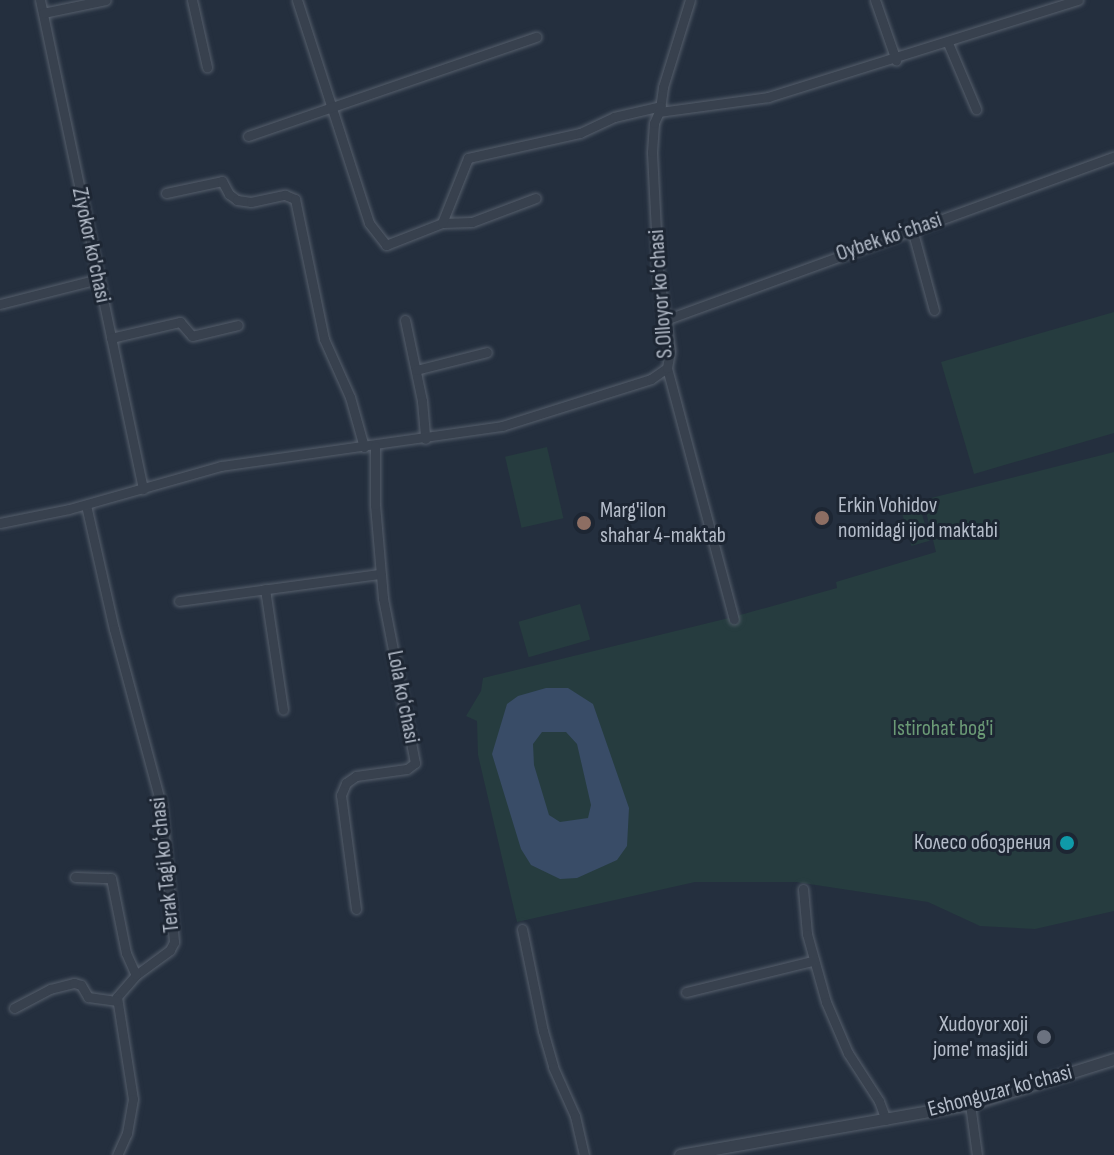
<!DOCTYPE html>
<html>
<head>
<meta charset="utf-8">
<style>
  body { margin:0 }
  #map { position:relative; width:1114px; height:1155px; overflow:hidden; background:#242f3e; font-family:"Sofia Sans Condensed",sans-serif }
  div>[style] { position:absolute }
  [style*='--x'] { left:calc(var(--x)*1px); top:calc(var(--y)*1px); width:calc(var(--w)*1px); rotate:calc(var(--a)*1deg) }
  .green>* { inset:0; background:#263c3f; transform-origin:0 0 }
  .water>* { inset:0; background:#394c67 }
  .roads { filter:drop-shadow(0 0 2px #565f6c) drop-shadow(0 0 2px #565f6c) }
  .minor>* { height:9px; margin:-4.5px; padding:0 4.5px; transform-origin:4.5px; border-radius:4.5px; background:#38414e }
  .tertiary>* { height:11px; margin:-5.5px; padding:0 5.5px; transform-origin:5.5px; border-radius:5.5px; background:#38414e }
  .dots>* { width:22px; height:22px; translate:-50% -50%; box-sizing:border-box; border:4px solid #1d2633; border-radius:50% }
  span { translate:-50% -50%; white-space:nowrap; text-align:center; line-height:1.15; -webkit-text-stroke:6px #1d2633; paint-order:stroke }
  .street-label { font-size:22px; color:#b4bcc9 }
  .poi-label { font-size:22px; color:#b4bcc9 }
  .left { translate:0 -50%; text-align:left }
  .right { translate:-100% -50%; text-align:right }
  .park-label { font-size:22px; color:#6b9a76 }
</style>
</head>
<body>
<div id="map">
  <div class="green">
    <i style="clip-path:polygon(1114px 312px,1114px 433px,974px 474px,941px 362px)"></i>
    <i style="left:547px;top:447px;width:73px;height:43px;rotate:77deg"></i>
    <i style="clip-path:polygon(1114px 452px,1114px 911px,1035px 929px,980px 926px,928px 902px,796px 882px,695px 882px,517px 922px,478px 755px,477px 721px,466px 716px,481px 691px,483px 678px,733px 617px,837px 588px,836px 582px,936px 552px,923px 500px)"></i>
    <i style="left:920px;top:507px;width:35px;height:19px;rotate:74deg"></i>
    <i style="left:580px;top:604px;width:37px;height:64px;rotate:74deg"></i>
  </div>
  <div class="water">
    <i style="clip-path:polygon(evenodd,546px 688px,568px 688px,593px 704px,629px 808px,627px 846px,617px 860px,577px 878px,560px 879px,531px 865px,521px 849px,492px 754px,507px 704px,518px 696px,546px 688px,542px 732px,566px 732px,577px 744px,591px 805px,588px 818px,560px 822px,549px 815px,534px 765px,533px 744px,542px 732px)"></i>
  </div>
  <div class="roads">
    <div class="minor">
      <i style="--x:40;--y:0;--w:500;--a:78.1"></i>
      <i style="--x:192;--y:0;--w:69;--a:77.4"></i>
      <i style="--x:297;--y:0;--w:234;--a:72.1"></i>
      <i style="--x:369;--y:223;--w:28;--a:52"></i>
      <i style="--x:386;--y:245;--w:60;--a:-21.4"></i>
      <i style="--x:442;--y:223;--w:30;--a:-2"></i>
      <i style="--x:472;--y:222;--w:68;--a:-20.6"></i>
      <i style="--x:875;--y:0;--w:64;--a:70.7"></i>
      <i style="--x:43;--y:13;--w:64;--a:-11.7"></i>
      <i style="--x:948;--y:43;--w:72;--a:67"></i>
      <i style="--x:660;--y:109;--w:22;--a:-82"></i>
      <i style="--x:663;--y:87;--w:91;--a:-72.8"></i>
      <i style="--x:248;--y:136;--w:305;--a:-19"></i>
      <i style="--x:166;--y:193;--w:57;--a:-12.1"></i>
      <i style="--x:222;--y:181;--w:15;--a:62"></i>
      <i style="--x:229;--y:194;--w:10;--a:37"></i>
      <i style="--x:237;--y:200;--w:14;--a:8"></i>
      <i style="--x:251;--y:202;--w:35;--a:-12"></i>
      <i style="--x:285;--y:195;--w:11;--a:22"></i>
      <i style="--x:295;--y:199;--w:143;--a:78.3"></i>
      <i style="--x:324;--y:339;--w:64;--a:65.9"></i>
      <i style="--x:350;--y:397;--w:52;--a:74.4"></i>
      <i style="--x:442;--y:223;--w:70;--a:-68.2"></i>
      <i style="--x:468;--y:158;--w:115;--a:-12.6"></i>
      <i style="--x:580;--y:133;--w:38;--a:-25"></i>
      <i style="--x:614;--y:117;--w:48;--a:-13.2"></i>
      <i style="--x:912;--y:229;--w:84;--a:74.8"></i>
      <i style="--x:0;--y:304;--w:101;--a:-14.3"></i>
      <i style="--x:405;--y:320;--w:83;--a:78.1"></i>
      <i style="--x:422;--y:401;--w:38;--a:85"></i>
      <i style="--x:665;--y:320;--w:478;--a:-20"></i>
      <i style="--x:111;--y:338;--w:71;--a:-13.1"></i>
      <i style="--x:180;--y:322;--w:18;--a:49"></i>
      <i style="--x:192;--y:336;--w:47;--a:-13.4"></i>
      <i style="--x:667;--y:368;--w:260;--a:75.1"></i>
      <i style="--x:416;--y:370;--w:73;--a:-14.2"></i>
      <i style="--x:86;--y:505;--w:127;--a:77.3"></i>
      <i style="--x:114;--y:629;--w:181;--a:75"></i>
      <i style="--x:161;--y:804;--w:139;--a:84.6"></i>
      <i style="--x:174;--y:942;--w:9;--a:117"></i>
      <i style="--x:170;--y:950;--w:42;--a:143.7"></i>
      <i style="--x:136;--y:975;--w:29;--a:131"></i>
      <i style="--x:117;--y:997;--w:103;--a:81.1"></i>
      <i style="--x:133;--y:1099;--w:35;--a:100"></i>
      <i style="--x:127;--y:1133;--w:24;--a:114"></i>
      <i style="--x:0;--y:523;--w:70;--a:-11.5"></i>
      <i style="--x:69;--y:509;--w:158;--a:-15.8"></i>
      <i style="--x:221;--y:466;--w:284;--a:-8.1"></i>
      <i style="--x:502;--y:426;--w:156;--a:-17.5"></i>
      <i style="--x:651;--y:379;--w:19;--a:-35"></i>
      <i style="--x:667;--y:368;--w:17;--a:-80"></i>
      <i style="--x:670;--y:351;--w:81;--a:-98.5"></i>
      <i style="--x:658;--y:271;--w:119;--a:-92.9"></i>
      <i style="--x:652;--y:152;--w:29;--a:-86"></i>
      <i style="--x:654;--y:123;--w:12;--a:-66"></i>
      <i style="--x:659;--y:112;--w:110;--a:-7.8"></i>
      <i style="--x:768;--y:97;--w:325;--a:-17.4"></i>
      <i style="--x:265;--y:589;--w:122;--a:81.5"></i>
      <i style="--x:179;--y:601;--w:203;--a:-7.7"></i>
      <i style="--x:75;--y:877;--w:36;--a:2"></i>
      <i style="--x:111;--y:878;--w:76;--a:78.7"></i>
      <i style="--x:126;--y:953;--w:24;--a:66"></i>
      <i style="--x:803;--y:889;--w:45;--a:84.9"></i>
      <i style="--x:807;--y:934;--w:71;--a:74.4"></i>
      <i style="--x:826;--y:1002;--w:56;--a:66.7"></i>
      <i style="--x:848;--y:1053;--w:57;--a:57.1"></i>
      <i style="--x:879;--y:1101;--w:20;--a:70"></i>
      <i style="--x:356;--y:909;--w:115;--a:-97.5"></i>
      <i style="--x:341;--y:795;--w:13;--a:-67"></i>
      <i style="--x:346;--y:783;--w:12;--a:-35"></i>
      <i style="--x:356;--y:776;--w:51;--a:-7.8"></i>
      <i style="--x:407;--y:769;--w:10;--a:-37"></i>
      <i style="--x:415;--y:763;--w:168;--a:-101"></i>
      <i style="--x:383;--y:598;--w:93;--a:-94.9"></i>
      <i style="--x:375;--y:505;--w:59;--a:-90"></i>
      <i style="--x:522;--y:929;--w:104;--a:78.4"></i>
      <i style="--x:543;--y:1031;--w:37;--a:74"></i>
      <i style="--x:553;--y:1067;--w:54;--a:65.8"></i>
      <i style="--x:575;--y:1116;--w:40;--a:77"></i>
      <i style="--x:686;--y:992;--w:130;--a:-13.8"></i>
      <i style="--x:14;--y:1008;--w:41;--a:-27.8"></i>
      <i style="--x:50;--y:989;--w:25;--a:-14"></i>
      <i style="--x:74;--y:983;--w:7;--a:16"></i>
      <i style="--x:81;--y:985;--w:14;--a:60"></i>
      <i style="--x:88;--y:997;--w:28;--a:8"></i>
      <i style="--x:970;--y:1104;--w:51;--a:82.2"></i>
    </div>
    <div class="tertiary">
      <i style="--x:680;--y:1155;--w:294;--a:-10"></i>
      <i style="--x:970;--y:1104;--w:151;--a:-17.4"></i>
    </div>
  </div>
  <div class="dots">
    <i style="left:822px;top:518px;background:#8d6e63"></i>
    <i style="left:584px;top:523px;background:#8d6e63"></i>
    <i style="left:1067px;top:843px;background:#0f9aa8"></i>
    <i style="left:1044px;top:1037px;background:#6b7280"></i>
  </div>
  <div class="street-label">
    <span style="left:889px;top:237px;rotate:-19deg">Oybek koʻchasi</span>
    <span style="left:91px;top:245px;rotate:78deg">Ziyokor ko'chasi</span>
    <span style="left:661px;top:294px;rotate:-94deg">S.Olloyor koʻchasi</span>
    <span style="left:403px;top:697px;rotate:79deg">Lola koʻchasi</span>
    <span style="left:165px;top:865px;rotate:-96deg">Terak Tagi koʻchasi</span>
    <span style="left:1000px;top:1091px;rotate:-15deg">Eshonguzar ko'chasi</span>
  </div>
  <div class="poi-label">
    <span class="left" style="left:838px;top:518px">Erkin Vohidov<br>nomidagi ijod maktabi</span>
    <span class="left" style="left:600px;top:523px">Marg'ilon<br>shahar 4-maktab</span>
    <span class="right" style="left:1051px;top:843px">Колесо обозрения</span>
    <span class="right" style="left:1028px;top:1037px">Xudoyor xoji<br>jome' masjidi</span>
  </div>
  <div class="park-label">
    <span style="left:943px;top:729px">Istirohat bog'i</span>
  </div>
</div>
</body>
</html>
